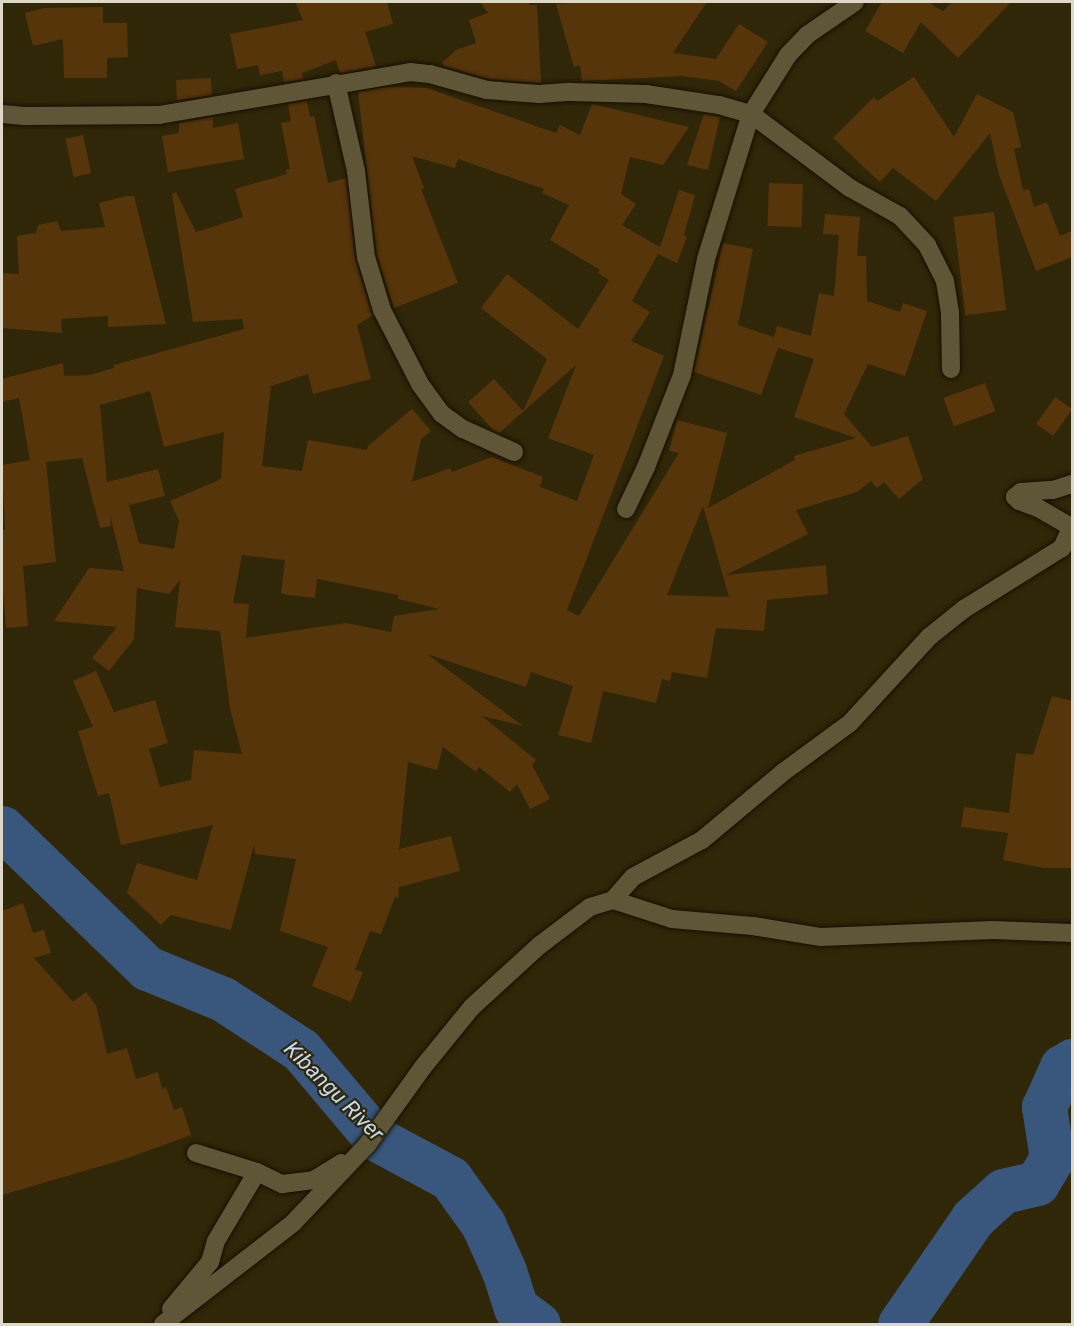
<!DOCTYPE html>
<html>
<head>
<meta charset="utf-8">
<style>
  body { margin:0 }
  #map { position:relative; width:1074px; height:1326px; overflow:hidden; background:#302709; font-family:Roboto,sans-serif }
  div>[style] { position:absolute }
  [style*='--x'] { left:calc(var(--x)*1px); top:calc(var(--y)*1px); width:calc(var(--w)*1px); rotate:calc(var(--a)*1deg) }
  .river>* { height:45px; margin:-22.5px; padding:0 22.5px; transform-origin:22.5px; border-radius:22.5px; background:#39567d }
  .building>* { inset:0; background:#57350b; transform-origin:0 0 }
  .roads { filter:drop-shadow(0 0 2px #171000) drop-shadow(0 0 2px #171000) }
  .minor>* { height:18px; margin:-9px; padding:0 9px; transform-origin:9px; border-radius:9px; background:#5f5537 }
  span { translate:-50% -50%; white-space:nowrap; text-align:center; line-height:1.15; -webkit-text-stroke:4.5px #302709; paint-order:stroke }
  .water-label { font-size:22px; color:#c6d9f3; font-style:italic }
  .frame { position:absolute; inset:0; border:3px solid #ded8c7; pointer-events:none }
</style>
</head>
<body>
<div id="map">
  <div class="river">
    <i style="--x:2;--y:828;--w:202;--a:44"></i>
    <i style="--x:147;--y:968;--w:82;--a:22.2"></i>
    <i style="--x:223;--y:999;--w:93;--a:33.2"></i>
    <i style="--x:301;--y:1050;--w:115;--a:49.9"></i>
    <i style="--x:375;--y:1138;--w:85;--a:28.1"></i>
    <i style="--x:450;--y:1178;--w:57;--a:54.3"></i>
    <i style="--x:483;--y:1224;--w:51;--a:65.9"></i>
    <i style="--x:504;--y:1271;--w:39;--a:72"></i>
    <i style="--x:516;--y:1308;--w:27;--a:36"></i>
    <i style="--x:900;--y:1324;--w:129;--a:-55.4"></i>
    <i style="--x:973;--y:1218;--w:40;--a:-42"></i>
    <i style="--x:1003;--y:1191;--w:35;--a:-13"></i>
    <i style="--x:1037;--y:1183;--w:29;--a:-59"></i>
    <i style="--x:1052;--y:1158;--w:52;--a:-98.9"></i>
    <i style="--x:1044;--y:1107;--w:44;--a:-65.8"></i>
    <i style="--x:1062;--y:1067;--w:12;--a:-31"></i>
  </div>
  <div class="building">
    <i style="clip-path:polygon(295px 2px,387px 2px,393px 24px,365px 32px,376px 66px,340px 73px,336px 60px,302px 73px,303px 79px,284px 82px,282px 71px,260px 75px,258px 65px,237px 69px,230px 34px,303px 20px)"></i>
    <i style="clip-path:polygon(480px 2px,528px 2px,530px 5px,537px 5px,541px 83px,489px 79px,444px 66px,442px 63px,456px 50px,476px 43px,469px 20px,488px 13px)"></i>
    <i style="clip-path:polygon(579px 2px,707px 2px,673px 53px,716px 59px,739px 24px,768px 42px,736px 91px,719px 81px,682px 76px,582px 81px,580px 65px,574px 67px,556px 4px)"></i>
    <i style="clip-path:polygon(882px 2px,933px 2px,931px 4px,943px 11px,952px 2px,1011px 2px,958px 58px,921px 22px,903px 53px,865px 31px)"></i>
    <i style="clip-path:polygon(103px 7px,103px 23px,127px 23px,128px 57px,107px 58px,107px 78px,64px 78px,63px 39px,33px 46px,25px 13px,45px 8px)"></i>
    <i style="clip-path:polygon(914px 77px,954px 137px,977px 94px,1013px 112px,1021px 147px,1014px 149px,1023px 190px,1029px 189px,1034px 207px,1047px 202px,1060px 236px,1072px 231px,1072px 257px,1036px 271px,999px 175px,990px 133px,936px 201px,893px 168px,880px 182px,833px 138px,874px 97px,877px 101px)"></i>
    <i style="clip-path:polygon(211px 78px,212px 95px,177px 100px,176px 80px)"></i>
    <i style="clip-path:polygon(evenodd,388px 87px,427px 88px,556px 133px,560px 125px,580px 135px,592px 104px,689px 127px,663px 165px,630px 157px,621px 194px,636px 204px,622px 225px,660px 247px,679px 190px,695px 195px,684px 235px,687px 237px,677px 263px,658px 254px,632px 301px,650px 312px,631px 341px,664px 356px,567px 610px,579px 616px,679px 453px,669px 451px,677px 420px,727px 433px,708px 508px,795px 460px,794px 456px,856px 438px,794px 417px,814px 359px,778px 348px,761px 395px,694px 372px,723px 243px,753px 249px,738px 325px,774px 337px,777px 326px,811px 336px,819px 293px,834px 296px,839px 235px,823px 234px,825px 214px,860px 217px,857px 256px,866px 256px,867px 301px,900px 312px,903px 303px,927px 311px,905px 376px,868px 364px,844px 414px,872px 447px,908px 436px,923px 479px,899px 499px,884px 482px,877px 488px,871px 481px,857px 492px,796px 510px,808px 534px,726px 575px,826px 565px,828px 594px,767px 600px,764px 631px,716px 628px,707px 678px,672px 672px,670px 681px,662px 679px,656px 703px,603px 691px,591px 743px,558px 735px,573px 686px,531px 672px,526px 687px,427px 654px,523px 726px,482px 716px,536px 760px,532px 765px,550px 799px,530px 809px,517px 784px,510px 792px,479px 767px,476px 772px,443px 747px,437px 770px,408px 762px,399px 849px,451px 836px,460px 871px,399px 887px,398px 898px,395px 897px,381px 934px,370px 931px,355px 970px,363px 972px,351px 1002px,312px 986px,328px 947px,280px 931px,296px 859px,255px 854px,254px 845px,231px 930px,171px 915px,161px 925px,127px 893px,137px 863px,197px 880px,213px 825px,121px 845px,109px 793px,98px 796px,78px 731px,93px 727px,73px 681px,96px 671px,114px 712px,155px 700px,168px 743px,149px 749px,160px 787px,191px 780px,194px 750px,242px 754px,230px 708px,220px 631px,175px 627px,180px 580px,169px 594px,137px 588px,134px 639px,109px 671px,92px 658px,117px 627px,54px 621px,89px 568px,124px 571px,110px 515px,111px 526px,100px 528px,82px 458px,46px 462px,56px 562px,23px 566px,28px 626px,6px 628px,2px 581px,2px 530px,5px 530px,2px 465px,30px 460px,19px 398px,2px 402px,2px 379px,63px 363px,64px 376px,90px 375px,114px 368px,114px 365px,244px 329px,242px 319px,193px 322px,172px 194px,176px 192px,196px 232px,243px 217px,235px 189px,287px 174px,286px 170px,290px 169px,281px 123px,291px 121px,288px 104px,307px 101px,310px 117px,314px 116px,328px 183px,346px 178px,355px 258px,372px 316px,357px 325px,371px 379px,313px 394px,308px 374px,271px 386px,262px 466px,302px 471px,308px 440px,367px 450px,368px 446px,412px 409px,431px 431px,421px 439px,412px 482px,450px 468px,452px 472px,492px 457px,543px 477px,540px 487px,577px 501px,594px 455px,548px 438px,576px 365px,499px 433px,493px 430px,468px 402px,494px 379px,523px 411px,547px 359px,481px 308px,507px 274px,578px 329px,609px 280px,598px 273px,600px 270px,550px 240px,569px 205px,542px 193px,544px 189px,458px 159px,455px 168px,412px 156px,424px 188px,421px 189px,458px 283px,394px 308px,377px 255px,358px 92px,388px 87px,150px 391px,164px 447px,224px 432px,221px 479px,170px 501px,179px 521px,174px 549px,139px 543px,129px 505px,165px 496px,158px 469px,107px 482px,100px 405px,150px 391px,388px 87px,703px 506px,729px 597px,667px 595px,703px 506px,388px 87px,242px 555px,285px 560px,281px 594px,315px 598px,317px 579px,398px 595px,398px 599px,439px 609px,394px 616px,391px 632px,346px 623px,246px 638px,249px 604px,233px 603px,242px 555px)"></i>
    <i style="clip-path:polygon(704px 114px,720px 117px,708px 170px,687px 165px)"></i>
    <i style="clip-path:polygon(213px 117px,213px 128px,238px 123px,244px 159px,168px 172px,162px 136px,179px 133px,179px 123px)"></i>
    <i style="left:83px;top:135px;width:39px;height:18px;rotate:78deg"></i>
    <i style="left:769px;top:183px;width:34px;height:43px;rotate:2deg"></i>
    <i style="clip-path:polygon(126px 196px,134px 196px,166px 324px,108px 327px,108px 316px,61px 319px,62px 333px,2px 328px,2px 273px,19px 274px,17px 236px,36px 233px,38px 225px,57px 221px,61px 231px,105px 227px,99px 203px)"></i>
    <i style="left:994px;top:212px;width:99px;height:41px;rotate:83deg"></i>
    <i style="left:985px;top:383px;width:30px;height:44px;rotate:70deg"></i>
    <i style="left:1055px;top:397px;width:21px;height:33px;rotate:35deg"></i>
    <i style="clip-path:polygon(1052px 696px,1072px 701px,1072px 868px,1043px 868px,1003px 860px,1008px 833px,961px 827px,964px 807px,1009px 813px,1016px 753px,1033px 755px)"></i>
    <i style="clip-path:polygon(23px 903px,33px 933px,44px 930px,51px 953px,34px 958px,73px 1002px,86px 992px,96px 1005px,107px 1054px,127px 1048px,136px 1079px,158px 1072px,162px 1089px,166px 1087px,174px 1110px,182px 1107px,191px 1135px,125px 1159px,2px 1195px,2px 911px)"></i>
  </div>
  <div class="roads">
    <div class="minor">
      <i style="--x:336;--y:83;--w:90;--a:77.2"></i>
      <i style="--x:356;--y:171;--w:87;--a:83.4"></i>
      <i style="--x:366;--y:257;--w:55;--a:73.2"></i>
      <i style="--x:382;--y:310;--w:83;--a:62.8"></i>
      <i style="--x:420;--y:384;--w:37;--a:54"></i>
      <i style="--x:442;--y:414;--w:26;--a:36"></i>
      <i style="--x:463;--y:429;--w:56;--a:24.3"></i>
      <i style="--x:2;--y:114;--w:25;--a:5"></i>
      <i style="--x:27;--y:116;--w:132;--a:-0.4"></i>
      <i style="--x:159;--y:115;--w:255;--a:-9.7"></i>
      <i style="--x:410;--y:72;--w:20;--a:6"></i>
      <i style="--x:430;--y:74;--w:59;--a:15.7"></i>
      <i style="--x:487;--y:90;--w:52;--a:4.4"></i>
      <i style="--x:539;--y:94;--w:31;--a:-4"></i>
      <i style="--x:570;--y:92;--w:76;--a:1.5"></i>
      <i style="--x:646;--y:94;--w:74;--a:8.6"></i>
      <i style="--x:719;--y:105;--w:33;--a:16"></i>
      <i style="--x:751;--y:114;--w:124;--a:36.8"></i>
      <i style="--x:850;--y:188;--w:57;--a:29.2"></i>
      <i style="--x:900;--y:216;--w:40;--a:47"></i>
      <i style="--x:927;--y:245;--w:40;--a:63.4"></i>
      <i style="--x:945;--y:281;--w:32;--a:81"></i>
      <i style="--x:950;--y:313;--w:56;--a:89"></i>
      <i style="--x:626;--y:509;--w:47;--a:-64.5"></i>
      <i style="--x:646;--y:467;--w:99;--a:-68.6"></i>
      <i style="--x:682;--y:375;--w:118;--a:-78.3"></i>
      <i style="--x:706;--y:259;--w:152;--a:-72.8"></i>
      <i style="--x:751;--y:114;--w:70;--a:-57.9"></i>
      <i style="--x:788;--y:55;--w:28;--a:-46"></i>
      <i style="--x:807;--y:35;--w:58;--a:-34.5"></i>
      <i style="--x:1071;--y:527;--w:38;--a:-150"></i>
      <i style="--x:1038;--y:508;--w:20;--a:-160"></i>
      <i style="--x:1019;--y:501;--w:6;--a:-135"></i>
      <i style="--x:1015;--y:497;--w:8;--a:-40"></i>
      <i style="--x:1021;--y:492;--w:32;--a:-4"></i>
      <i style="--x:1053;--y:490;--w:20;--a:-18"></i>
      <i style="--x:613;--y:900;--w:30;--a:-49"></i>
      <i style="--x:633;--y:877;--w:78;--a:-28.2"></i>
      <i style="--x:702;--y:840;--w:104;--a:-39.9"></i>
      <i style="--x:782;--y:773;--w:84;--a:-36.3"></i>
      <i style="--x:850;--y:723;--w:117;--a:-47.4"></i>
      <i style="--x:929;--y:637;--w:45;--a:-38.7"></i>
      <i style="--x:964;--y:609;--w:115;--a:-31.9"></i>
      <i style="--x:1062;--y:548;--w:24;--a:-66"></i>
      <i style="--x:196;--y:1153;--w:64;--a:17.3"></i>
      <i style="--x:257;--y:1172;--w:28;--a:26"></i>
      <i style="--x:282;--y:1184;--w:32;--a:-7"></i>
      <i style="--x:314;--y:1180;--w:32;--a:-32"></i>
      <i style="--x:171;--y:1309;--w:61;--a:-50.3"></i>
      <i style="--x:210;--y:1262;--w:22;--a:-74"></i>
      <i style="--x:216;--y:1241;--w:80;--a:-59.3"></i>
      <i style="--x:163;--y:1324;--w:165;--a:-37.8"></i>
      <i style="--x:293;--y:1223;--w:108;--a:-46.5"></i>
      <i style="--x:367;--y:1145;--w:96;--a:-54.3"></i>
      <i style="--x:423;--y:1067;--w:77;--a:-50.8"></i>
      <i style="--x:472;--y:1007;--w:92;--a:-42.4"></i>
      <i style="--x:540;--y:945;--w:63;--a:-37.2"></i>
      <i style="--x:590;--y:907;--w:24;--a:-17"></i>
      <i style="--x:613;--y:900;--w:62;--a:17.9"></i>
      <i style="--x:672;--y:919;--w:81;--a:4.9"></i>
      <i style="--x:753;--y:926;--w:69;--a:9.2"></i>
      <i style="--x:821;--y:937;--w:172;--a:-2.3"></i>
      <i style="--x:993;--y:930;--w:79;--a:2.2"></i>
    </div>
  </div>
  <div class="water-label">
    <span style="left:334px;top:1091px;rotate:45deg">Kibangu River</span>
  </div>
  <div class="frame"></div>
</div>
</body>
</html>
